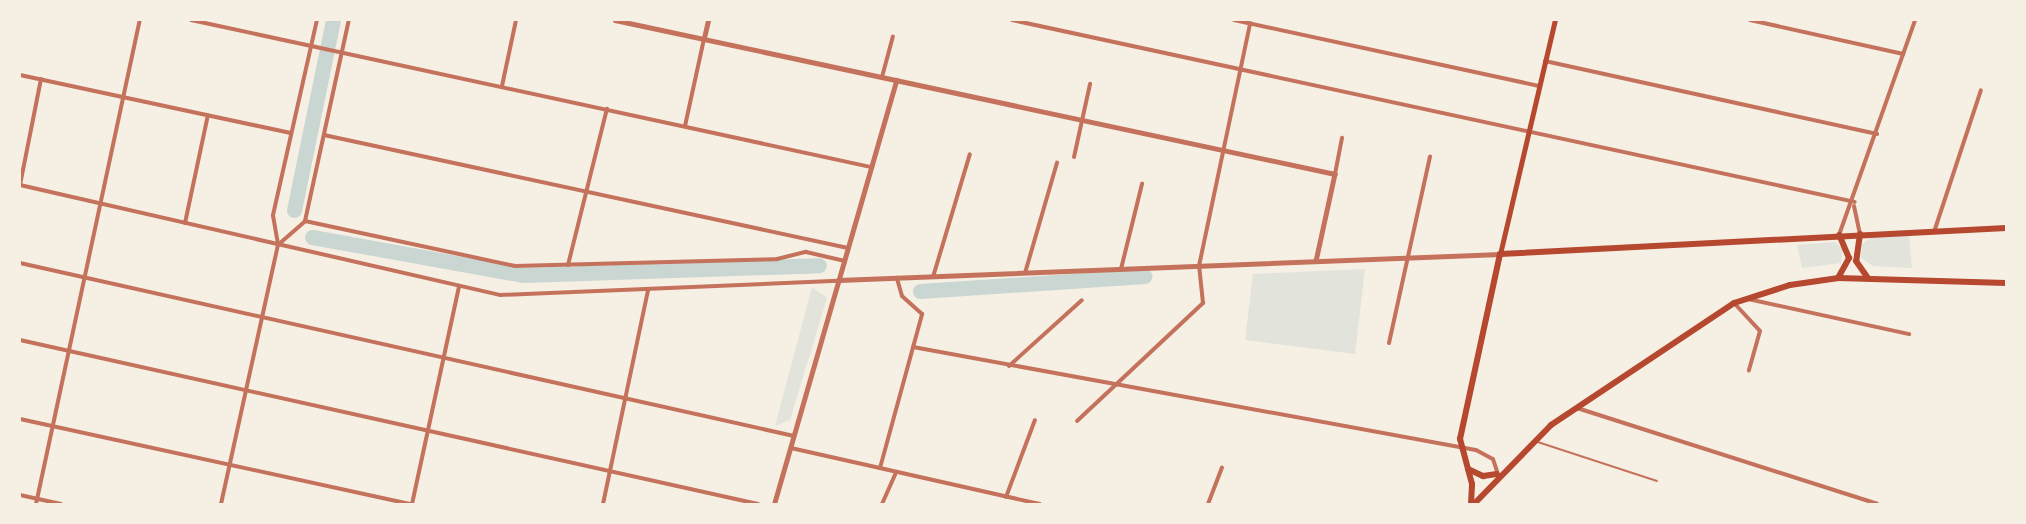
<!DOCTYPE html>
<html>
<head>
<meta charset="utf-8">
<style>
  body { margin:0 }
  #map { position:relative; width:2026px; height:524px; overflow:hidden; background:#f6efe4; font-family:"Source Sans 3",sans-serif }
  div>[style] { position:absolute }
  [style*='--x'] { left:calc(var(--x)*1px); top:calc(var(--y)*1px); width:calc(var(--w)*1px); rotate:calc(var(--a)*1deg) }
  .green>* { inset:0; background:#e2e4dc }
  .river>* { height:15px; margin:-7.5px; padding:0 7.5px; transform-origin:7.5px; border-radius:7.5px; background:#c9d6d2 }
  .service>* { height:1.5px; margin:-0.75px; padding:0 0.75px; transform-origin:0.75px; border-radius:0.75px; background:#c5725c }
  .minor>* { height:4px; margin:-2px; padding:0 2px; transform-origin:2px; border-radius:2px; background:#c5725c }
  .tertiary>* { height:4.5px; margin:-2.25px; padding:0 2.25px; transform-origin:2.25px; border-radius:2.25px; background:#c5725c }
  .secondary>* { height:5px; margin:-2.5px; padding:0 2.5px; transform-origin:2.5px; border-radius:2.5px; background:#b5482f }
  .primary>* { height:6px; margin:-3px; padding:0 3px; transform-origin:3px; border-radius:3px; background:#b5482f }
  span { translate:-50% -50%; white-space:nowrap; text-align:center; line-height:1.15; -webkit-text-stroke:4.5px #f6efe4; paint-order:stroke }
  .frame { position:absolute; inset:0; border:21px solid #f6efe4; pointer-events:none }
</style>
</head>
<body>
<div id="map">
  <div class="green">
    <i style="clip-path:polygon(1909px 235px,1912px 268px,1873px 266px,1861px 258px,1862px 244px,1870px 238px)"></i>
    <i style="clip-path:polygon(1835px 242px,1843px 249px,1841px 263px,1802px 268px,1797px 245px)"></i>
    <i style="clip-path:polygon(1365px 269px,1355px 354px,1245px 340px,1253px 274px)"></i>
    <i style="clip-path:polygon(812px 287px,827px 298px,790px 420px,775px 426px)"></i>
  </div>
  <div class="river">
    <i style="--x:294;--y:210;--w:194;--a:-78.4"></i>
    <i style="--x:312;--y:237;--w:215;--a:10.2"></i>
    <i style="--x:524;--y:275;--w:295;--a:-1.9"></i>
    <i style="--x:920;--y:291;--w:225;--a:-3.8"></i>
  </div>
  <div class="service">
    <i style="--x:1538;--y:442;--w:125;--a:18.1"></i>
  </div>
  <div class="minor">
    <i style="--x:191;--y:20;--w:696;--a:12.2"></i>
    <i style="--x:1012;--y:20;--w:862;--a:12.18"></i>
    <i style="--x:1234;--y:20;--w:312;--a:12.2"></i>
    <i style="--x:1750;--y:20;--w:157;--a:12.5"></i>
    <i style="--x:1545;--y:61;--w:340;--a:12.4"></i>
    <i style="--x:20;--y:75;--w:277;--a:12.1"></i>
    <i style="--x:882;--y:77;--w:42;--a:-75"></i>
    <i style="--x:41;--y:79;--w:108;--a:101.2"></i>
    <i style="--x:20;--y:185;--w:492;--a:12.9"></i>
    <i style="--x:500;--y:295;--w:338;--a:-2.4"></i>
    <i style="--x:502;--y:86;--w:67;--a:-78"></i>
    <i style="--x:685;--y:126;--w:89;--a:-77.7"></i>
    <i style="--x:324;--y:135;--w:536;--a:12.17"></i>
    <i style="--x:1074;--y:157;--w:75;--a:-77.6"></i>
    <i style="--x:1335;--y:174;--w:37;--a:-79"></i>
    <i style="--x:1854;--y:206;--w:29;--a:78"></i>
    <i style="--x:305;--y:221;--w:215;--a:12.1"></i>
    <i style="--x:515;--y:266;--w:262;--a:-1.5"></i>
    <i style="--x:777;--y:259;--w:30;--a:-14"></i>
    <i style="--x:806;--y:252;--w:40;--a:13"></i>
    <i style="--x:185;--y:223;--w:110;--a:-78"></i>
    <i style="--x:1935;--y:229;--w:146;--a:-71.7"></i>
    <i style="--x:1839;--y:235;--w:228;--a:-70.5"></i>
    <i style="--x:279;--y:244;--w:35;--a:-41"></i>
    <i style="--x:305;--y:221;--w:206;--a:-77.7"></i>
    <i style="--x:20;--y:263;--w:793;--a:12.6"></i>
    <i style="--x:568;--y:265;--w:161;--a:-76"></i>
    <i style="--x:1121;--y:269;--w:88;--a:-76.1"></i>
    <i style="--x:1025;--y:273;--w:115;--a:-73.8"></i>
    <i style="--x:933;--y:277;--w:128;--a:-73.3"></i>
    <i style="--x:1748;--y:299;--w:165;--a:12.3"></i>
    <i style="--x:1734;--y:303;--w:38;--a:47"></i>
    <i style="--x:1760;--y:331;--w:41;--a:105.8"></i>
    <i style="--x:20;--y:340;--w:756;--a:12.53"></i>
    <i style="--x:1389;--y:343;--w:191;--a:-77.6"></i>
    <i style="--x:913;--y:347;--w:572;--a:10.37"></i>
    <i style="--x:1476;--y:450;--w:19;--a:28"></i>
    <i style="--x:1493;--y:459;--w:16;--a:72"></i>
    <i style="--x:1009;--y:366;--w:98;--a:-42.1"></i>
    <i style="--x:1577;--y:408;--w:315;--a:17.7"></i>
    <i style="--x:20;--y:419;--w:399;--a:12.3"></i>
    <i style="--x:1077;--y:421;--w:173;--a:-43.1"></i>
    <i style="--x:1203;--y:303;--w:37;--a:-96"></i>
    <i style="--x:1199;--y:266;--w:248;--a:-78.1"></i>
    <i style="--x:791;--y:448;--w:255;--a:12.7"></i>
    <i style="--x:880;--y:468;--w:160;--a:-74.7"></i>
    <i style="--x:922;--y:314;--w:27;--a:-138"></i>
    <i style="--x:902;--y:296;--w:19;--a:-106"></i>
    <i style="--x:20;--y:495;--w:42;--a:12.4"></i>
    <i style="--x:1006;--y:497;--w:82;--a:-69.4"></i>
    <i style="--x:36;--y:504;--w:495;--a:-77.9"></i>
    <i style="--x:221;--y:504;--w:266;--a:-77.6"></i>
    <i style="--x:278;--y:244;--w:29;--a:-100"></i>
    <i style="--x:273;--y:215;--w:200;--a:-77.3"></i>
    <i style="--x:412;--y:504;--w:223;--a:-77.8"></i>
    <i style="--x:603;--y:504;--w:219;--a:-78.1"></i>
    <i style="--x:882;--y:504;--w:35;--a:-66"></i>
    <i style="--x:1208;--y:504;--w:39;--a:-69"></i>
  </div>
  <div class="tertiary">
    <i style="--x:615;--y:20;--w:736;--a:12.07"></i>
    <i style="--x:1335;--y:174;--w:89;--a:102.3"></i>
    <i style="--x:704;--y:38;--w:18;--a:-77"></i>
    <i style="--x:839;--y:280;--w:662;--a:-2.25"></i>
    <i style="--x:774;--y:504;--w:441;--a:-73.9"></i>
  </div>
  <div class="secondary">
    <i style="--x:1500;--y:254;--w:240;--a:-76.8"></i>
  </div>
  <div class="primary">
    <i style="--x:1860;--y:234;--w:27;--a:98"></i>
    <i style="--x:1856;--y:261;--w:21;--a:55"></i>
    <i style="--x:1838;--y:278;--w:23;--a:-61"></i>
    <i style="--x:1849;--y:258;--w:25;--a:-113"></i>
    <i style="--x:1468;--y:469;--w:17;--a:25"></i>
    <i style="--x:1483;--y:476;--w:14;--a:-8"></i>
    <i style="--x:1471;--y:504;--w:20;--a:-87"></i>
    <i style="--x:1472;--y:484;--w:47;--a:-104.9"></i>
    <i style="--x:1460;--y:439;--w:189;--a:-77.8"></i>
    <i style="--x:1500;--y:254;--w:507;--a:-2.94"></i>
    <i style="--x:1474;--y:504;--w:110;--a:-45.7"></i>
    <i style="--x:1551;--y:425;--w:220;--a:-33.7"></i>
    <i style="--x:1734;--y:303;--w:59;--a:-17.8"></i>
    <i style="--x:1790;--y:285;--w:49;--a:-8.3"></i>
    <i style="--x:1838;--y:278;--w:168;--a:1.7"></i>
  </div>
  <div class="frame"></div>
</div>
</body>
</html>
